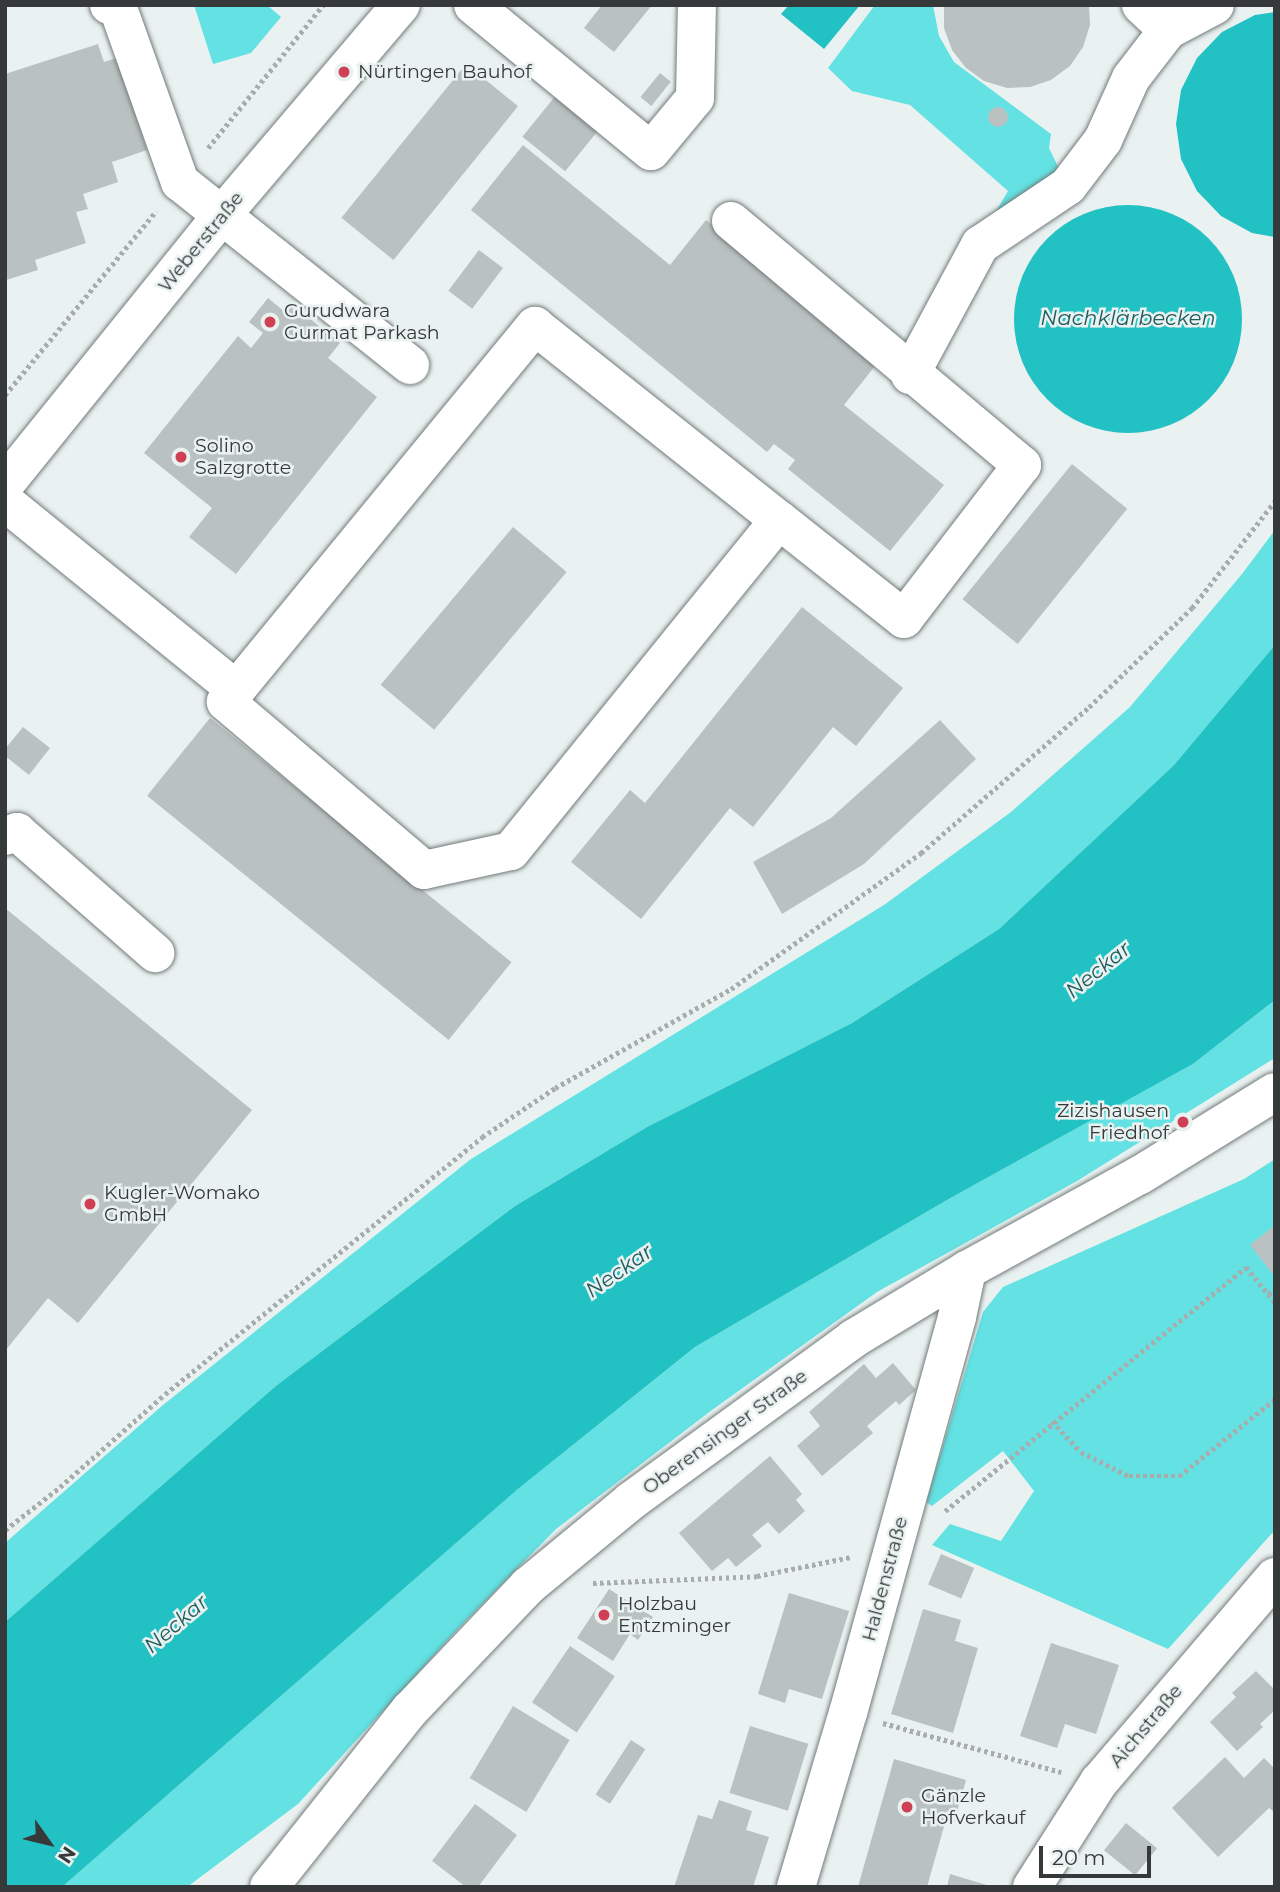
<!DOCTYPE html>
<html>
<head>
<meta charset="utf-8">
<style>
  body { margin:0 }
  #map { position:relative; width:1280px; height:1892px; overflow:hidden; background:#e9f2f1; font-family:Montserrat,sans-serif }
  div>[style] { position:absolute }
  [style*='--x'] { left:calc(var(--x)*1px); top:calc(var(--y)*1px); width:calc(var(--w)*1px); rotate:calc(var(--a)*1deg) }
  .green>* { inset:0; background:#63e1e3 }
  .water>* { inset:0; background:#22c1c4 }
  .round { border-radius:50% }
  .building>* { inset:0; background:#bac1c1; transform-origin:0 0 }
  .path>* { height:4.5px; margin-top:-2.25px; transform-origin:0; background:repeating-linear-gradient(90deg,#a6adac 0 3.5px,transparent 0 7px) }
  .roads { filter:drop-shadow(0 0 2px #737a7a) drop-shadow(0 0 2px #737a7a) }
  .minor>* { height:38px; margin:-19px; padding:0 19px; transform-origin:19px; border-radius:19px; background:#fff }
  .dots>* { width:19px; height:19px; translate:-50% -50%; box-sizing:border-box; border:4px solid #e9f2f1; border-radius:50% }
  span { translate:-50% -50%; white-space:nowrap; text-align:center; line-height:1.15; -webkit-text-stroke:5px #e9f2f1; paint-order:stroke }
  .poi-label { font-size:19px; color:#363939 }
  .left { translate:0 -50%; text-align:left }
  .right { translate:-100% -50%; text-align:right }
  .street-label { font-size:19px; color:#363939 }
  .water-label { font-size:21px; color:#225d5e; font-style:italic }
  .frame { position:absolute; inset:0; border:7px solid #363939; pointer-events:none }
  .north { position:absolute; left:14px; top:1808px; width:70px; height:70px; -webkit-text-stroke:5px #e9f2f1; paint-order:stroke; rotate:124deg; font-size:19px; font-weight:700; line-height:28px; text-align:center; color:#363939 }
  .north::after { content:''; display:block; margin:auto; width:24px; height:32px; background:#363939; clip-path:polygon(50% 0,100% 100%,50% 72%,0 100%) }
  .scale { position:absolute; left:1039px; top:1846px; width:112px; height:32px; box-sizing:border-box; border:4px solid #363939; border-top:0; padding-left:9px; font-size:21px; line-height:24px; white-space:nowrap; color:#363939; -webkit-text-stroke:5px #e9f2f1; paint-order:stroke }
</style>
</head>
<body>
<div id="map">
  <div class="green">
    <i style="clip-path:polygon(194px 5px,267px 5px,281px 17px,251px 53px,213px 64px)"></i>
    <i style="clip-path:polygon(875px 5px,933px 5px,939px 36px,954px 62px,1051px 134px,1049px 148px,1064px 179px,989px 223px,1008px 191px,910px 105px,852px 91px,828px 68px)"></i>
    <i style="clip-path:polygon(1275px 530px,1275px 645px,1174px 765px,999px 929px,852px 1023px,647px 1127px,515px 1206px,277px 1385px,5px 1622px,5px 1543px,163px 1405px,471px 1159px,884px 905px,1011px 812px,1130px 707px,1242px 574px)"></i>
    <i style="clip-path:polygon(1275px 1000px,1275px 1058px,1077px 1181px,877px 1292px,712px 1410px,556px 1529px,459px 1628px,298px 1804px,187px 1887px,62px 1887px,518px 1489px,695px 1347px,947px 1200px,1193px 1064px)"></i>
    <i style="clip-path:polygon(1275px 1159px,1275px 1530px,1168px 1649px,932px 1545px,950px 1524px,1001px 1541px,1034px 1491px,1003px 1451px,932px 1506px,926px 1502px,983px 1312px,1003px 1287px,1244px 1179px)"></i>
  </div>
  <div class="water">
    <i style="clip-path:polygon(789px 5px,860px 5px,824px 49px,781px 14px)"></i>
    <i style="clip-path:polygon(1275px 12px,1275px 237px,1252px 233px,1221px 216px,1197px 191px,1181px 159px,1176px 124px,1181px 90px,1197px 58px,1222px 32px,1255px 15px)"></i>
    <i class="round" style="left:1014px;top:205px;width:228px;height:228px"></i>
    <i style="clip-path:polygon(1275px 645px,1275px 1000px,1193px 1064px,947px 1200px,695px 1347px,518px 1489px,62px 1887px,5px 1887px,5px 1622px,277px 1385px,515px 1206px,647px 1127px,852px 1023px,999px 929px,1174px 765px)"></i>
  </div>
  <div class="building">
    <i style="clip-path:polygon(602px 5px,652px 5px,614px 52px,584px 28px)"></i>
    <i style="clip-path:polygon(944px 5px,1089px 5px,1090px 25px,1083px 47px,1070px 66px,1051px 80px,1030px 87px,1007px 88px,984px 81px,966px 68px,952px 50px,944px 28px)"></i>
    <i style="clip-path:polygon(98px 44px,104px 62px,117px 58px,147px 150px,112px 162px,118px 182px,83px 194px,88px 209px,76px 212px,86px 243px,35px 260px,38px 270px,6px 280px,5px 74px)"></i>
    <i style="left:466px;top:64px;width:67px;height:198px;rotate:39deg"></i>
    <i style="left:660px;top:73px;width:14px;height:31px;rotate:39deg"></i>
    <i style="left:557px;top:94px;width:55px;height:55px;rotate:39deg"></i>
    <i class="round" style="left:988px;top:107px;width:20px;height:20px"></i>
    <i style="clip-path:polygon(523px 145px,670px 265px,706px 220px,879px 361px,844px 405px,944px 485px,890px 551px,788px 469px,795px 460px,774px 444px,767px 452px,471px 210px)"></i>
    <i style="left:479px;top:250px;width:30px;height:51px;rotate:37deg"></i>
    <i style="clip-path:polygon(268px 298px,286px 313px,293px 305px,340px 343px,328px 358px,377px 397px,236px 574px,189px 537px,212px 508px,144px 453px,238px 336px,251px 348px,263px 333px,249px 322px)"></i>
    <i style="left:1072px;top:464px;width:71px;height:174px;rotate:39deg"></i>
    <i style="left:513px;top:527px;width:70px;height:206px;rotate:40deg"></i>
    <i style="clip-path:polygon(802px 607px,903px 688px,856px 746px,833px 727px,753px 827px,730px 808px,641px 919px,571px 862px,630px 790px,645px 803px)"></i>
    <i style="left:210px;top:718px;width:388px;height:100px;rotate:39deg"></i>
    <i style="clip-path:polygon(940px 720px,976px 759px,864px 864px,782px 914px,753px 862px,831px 818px)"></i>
    <i style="clip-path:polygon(23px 727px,50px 748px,29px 775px,5px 756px,5px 749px)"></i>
    <i style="clip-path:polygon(5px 908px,252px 1110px,78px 1323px,48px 1298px,5px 1351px)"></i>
    <i style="clip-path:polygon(1275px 1225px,1275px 1277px,1250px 1245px)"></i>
    <i style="clip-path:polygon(893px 1363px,916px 1390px,899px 1405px,896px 1401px,867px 1426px,873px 1433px,822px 1476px,797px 1446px,820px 1426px,809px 1412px,864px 1364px,876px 1378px)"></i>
    <i style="clip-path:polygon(770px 1456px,802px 1494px,796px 1500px,805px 1511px,779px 1534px,768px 1522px,752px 1535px,762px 1546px,736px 1567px,728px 1558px,712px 1571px,679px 1533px)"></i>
    <i style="left:941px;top:1554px;width:36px;height:33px;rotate:23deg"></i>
    <i style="clip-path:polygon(609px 1589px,653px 1617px,638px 1640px,630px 1634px,613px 1661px,577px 1638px)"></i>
    <i style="clip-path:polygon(789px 1593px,849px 1611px,822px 1699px,789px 1689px,785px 1703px,758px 1694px)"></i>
    <i style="clip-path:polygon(923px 1609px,961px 1620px,955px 1641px,978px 1648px,953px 1733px,891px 1714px)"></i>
    <i style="clip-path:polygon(1051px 1643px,1119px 1665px,1096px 1734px,1065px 1724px,1057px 1748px,1020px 1736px)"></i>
    <i style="left:570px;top:1646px;width:54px;height:68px;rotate:34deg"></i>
    <i style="clip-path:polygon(1256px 1671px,1275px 1690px,1275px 1710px,1260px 1724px,1263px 1727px,1237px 1751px,1210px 1722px,1236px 1697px,1232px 1693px)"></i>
    <i style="left:513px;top:1706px;width:66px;height:84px;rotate:31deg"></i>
    <i style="left:750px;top:1726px;width:61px;height:70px;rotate:17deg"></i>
    <i style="left:631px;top:1740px;width:17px;height:65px;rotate:33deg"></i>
    <i style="clip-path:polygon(1225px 1757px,1244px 1778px,1264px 1758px,1275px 1769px,1275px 1813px,1269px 1808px,1218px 1857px,1172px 1808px)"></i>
    <i style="clip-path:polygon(894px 1759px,966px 1780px,953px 1826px,945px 1823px,927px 1887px,858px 1887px)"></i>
    <i style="clip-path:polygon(719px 1800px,752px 1811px,746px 1830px,769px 1837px,753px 1887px,674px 1887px,698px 1815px,712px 1819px)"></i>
    <i style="clip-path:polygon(475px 1804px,517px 1835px,478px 1887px,466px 1887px,432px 1861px)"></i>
    <i style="left:1126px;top:1823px;width:40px;height:35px;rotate:39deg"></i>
    <i style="clip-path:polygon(950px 1874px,990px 1886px,990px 1887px,947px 1887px)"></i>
  </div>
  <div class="path">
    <i style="--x:208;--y:148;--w:184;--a:-51.2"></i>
    <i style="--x:5;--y:395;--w:238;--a:-50.6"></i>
    <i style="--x:1268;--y:1294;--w:9;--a:-36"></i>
    <i style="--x:1052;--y:1421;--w:42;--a:46.9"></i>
    <i style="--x:1081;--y:1452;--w:54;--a:26.6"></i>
    <i style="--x:1129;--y:1476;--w:50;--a:0"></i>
    <i style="--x:1179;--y:1476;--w:123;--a:-38.7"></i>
    <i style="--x:945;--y:1511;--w:387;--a:-39"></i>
    <i style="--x:1246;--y:1267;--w:45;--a:50.4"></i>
    <i style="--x:5;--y:1530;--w:70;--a:-38"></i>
    <i style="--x:60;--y:1487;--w:140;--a:-41.5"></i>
    <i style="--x:165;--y:1394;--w:408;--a:-39"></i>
    <i style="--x:482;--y:1137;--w:88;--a:-33.9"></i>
    <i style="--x:555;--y:1088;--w:202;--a:-29.4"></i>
    <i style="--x:731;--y:989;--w:234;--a:-35.6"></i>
    <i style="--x:921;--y:853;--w:223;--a:-41"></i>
    <i style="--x:1089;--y:707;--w:143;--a:-43.9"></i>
    <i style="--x:1192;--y:608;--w:135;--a:-52.2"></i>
    <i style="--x:593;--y:1583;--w:164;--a:-2.4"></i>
    <i style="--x:757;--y:1576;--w:96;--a:-11.4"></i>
    <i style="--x:883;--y:1723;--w:185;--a:15.4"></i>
  </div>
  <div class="roads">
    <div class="minor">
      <i style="--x:109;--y:5;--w:9;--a:18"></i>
      <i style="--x:118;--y:8;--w:185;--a:70.4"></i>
      <i style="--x:180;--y:182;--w:294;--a:38.5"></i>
      <i style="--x:473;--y:5;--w:230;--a:39.4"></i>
      <i style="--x:651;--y:151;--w:69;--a:-50.3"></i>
      <i style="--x:695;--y:98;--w:93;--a:-88.8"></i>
      <i style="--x:1141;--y:5;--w:37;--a:43"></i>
      <i style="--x:731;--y:221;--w:380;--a:40"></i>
      <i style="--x:1022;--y:465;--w:194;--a:127.5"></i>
      <i style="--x:904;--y:619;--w:159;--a:-141.6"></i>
      <i style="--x:535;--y:326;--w:312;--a:38.5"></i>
      <i style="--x:779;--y:520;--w:426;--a:129"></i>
      <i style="--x:511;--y:851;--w:89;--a:167.7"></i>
      <i style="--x:424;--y:870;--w:260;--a:-139.7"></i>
      <i style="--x:226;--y:702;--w:487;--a:-50.6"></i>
      <i style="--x:910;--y:375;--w:148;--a:-61.7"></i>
      <i style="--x:980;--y:245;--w:106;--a:-33.8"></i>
      <i style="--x:1068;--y:186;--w:58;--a:-52.7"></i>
      <i style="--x:1103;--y:140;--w:68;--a:-65.7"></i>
      <i style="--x:1131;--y:78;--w:61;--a:-52.4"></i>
      <i style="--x:1168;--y:30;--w:53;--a:-28"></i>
      <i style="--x:5;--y:484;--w:346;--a:-51.1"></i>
      <i style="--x:222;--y:215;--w:276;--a:-49.6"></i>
      <i style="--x:5;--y:502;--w:298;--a:39.1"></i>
      <i style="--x:5;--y:836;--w:13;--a:-18"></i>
      <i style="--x:17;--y:832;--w:184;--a:41.2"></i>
      <i style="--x:269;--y:1887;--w:226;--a:-51.5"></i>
      <i style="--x:410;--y:1710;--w:171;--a:-46.4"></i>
      <i style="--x:528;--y:1586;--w:134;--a:-39.5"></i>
      <i style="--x:631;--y:1501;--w:275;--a:-36.1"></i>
      <i style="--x:853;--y:1339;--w:133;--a:-31.2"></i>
      <i style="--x:967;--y:1270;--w:197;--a:-28.8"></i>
      <i style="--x:1140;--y:1175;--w:158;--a:-31.6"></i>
      <i style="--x:796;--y:1887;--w:182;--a:-73.4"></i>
      <i style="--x:848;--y:1713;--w:411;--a:-74.6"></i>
      <i style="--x:957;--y:1317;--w:48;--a:-78"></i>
      <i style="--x:1032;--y:1887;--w:125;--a:-57.5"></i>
      <i style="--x:1099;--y:1782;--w:270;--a:-49.4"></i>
    </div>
  </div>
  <div class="dots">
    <i style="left:344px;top:72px;background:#d04054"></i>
    <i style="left:270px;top:322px;background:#d04054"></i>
    <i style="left:181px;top:457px;background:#d04054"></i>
    <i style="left:1183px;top:1122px;background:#d04054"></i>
    <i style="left:90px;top:1204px;background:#d04054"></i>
    <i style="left:604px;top:1615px;background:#d04054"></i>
    <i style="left:907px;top:1807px;background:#d04054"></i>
  </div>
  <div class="poi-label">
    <span class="left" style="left:358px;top:72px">Nürtingen Bauhof</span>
    <span class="left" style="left:284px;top:322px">Gurudwara<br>Gurmat Parkash</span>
    <span class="left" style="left:195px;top:457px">Solino<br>Salzgrotte</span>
    <span class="right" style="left:1169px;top:1122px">Zizishausen<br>Friedhof</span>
    <span class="left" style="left:104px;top:1204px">Kugler-Womako<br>GmbH</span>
    <span class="left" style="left:618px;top:1615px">Holzbau<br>Entzminger</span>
    <span class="left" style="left:921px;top:1807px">Gänzle<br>Hofverkauf</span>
  </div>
  <div class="street-label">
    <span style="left:201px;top:242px;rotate:-51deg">Weberstraße</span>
    <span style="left:725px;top:1432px;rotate:-36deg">Oberensinger Straße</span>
    <span style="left:885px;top:1579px;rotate:-75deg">Haldenstraße</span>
    <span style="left:1146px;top:1726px;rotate:-50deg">Aichstraße</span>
  </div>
  <div class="water-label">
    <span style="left:1128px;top:318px">Nachklärbecken</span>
    <span style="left:1098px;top:970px;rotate:-39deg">Neckar</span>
    <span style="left:619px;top:1271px;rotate:-35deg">Neckar</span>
    <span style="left:176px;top:1624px;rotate:-41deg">Neckar</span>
  </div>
  <div class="frame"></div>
  <div class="north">N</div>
  <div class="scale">20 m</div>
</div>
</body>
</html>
